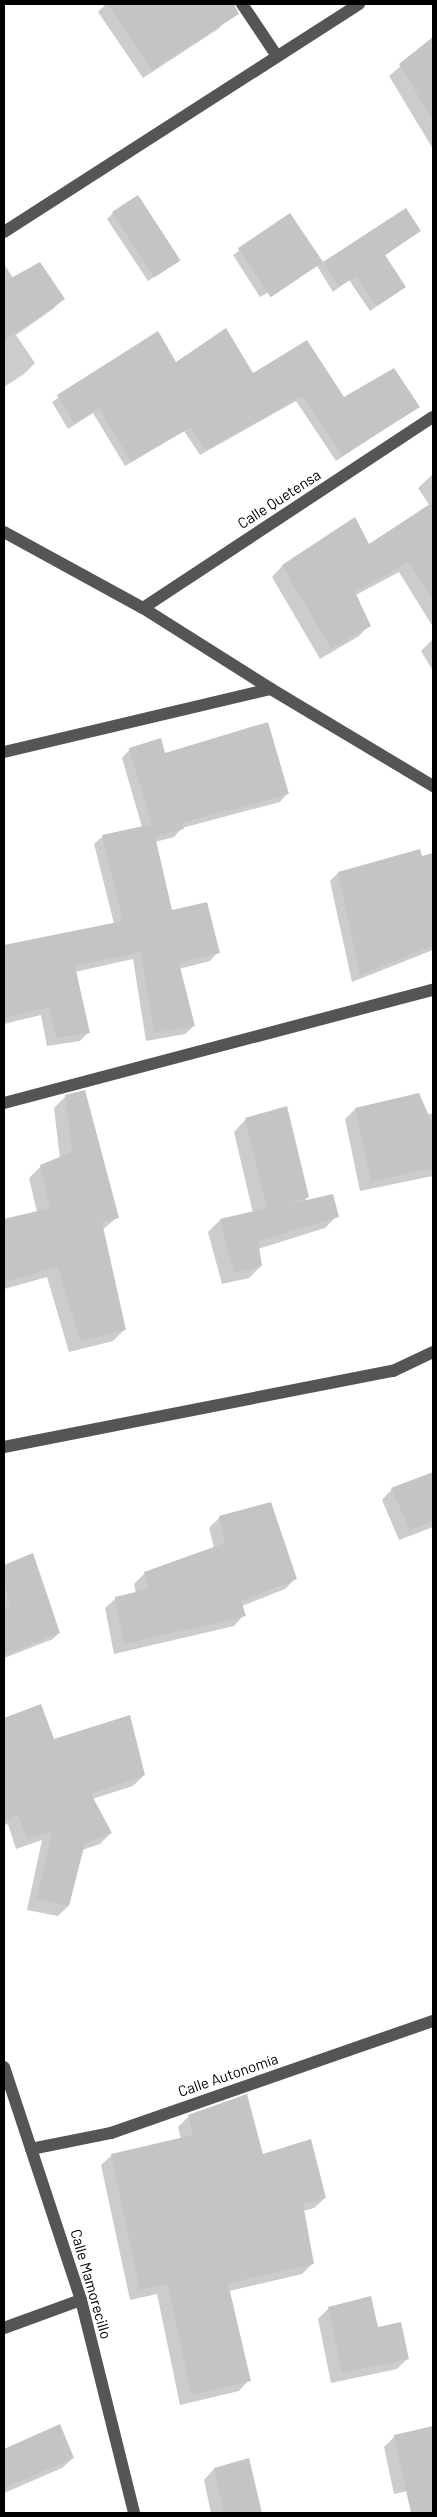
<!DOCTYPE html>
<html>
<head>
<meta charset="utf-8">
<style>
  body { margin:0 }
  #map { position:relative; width:437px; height:2517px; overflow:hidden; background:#fff; font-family:Barlow,sans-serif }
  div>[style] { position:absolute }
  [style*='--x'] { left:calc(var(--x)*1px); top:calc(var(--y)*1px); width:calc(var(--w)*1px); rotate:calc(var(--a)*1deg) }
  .shadow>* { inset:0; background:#0003 }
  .building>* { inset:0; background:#c4c4c4; transform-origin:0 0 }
  .minor>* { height:12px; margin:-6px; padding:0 6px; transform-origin:6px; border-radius:6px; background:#555 }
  span { translate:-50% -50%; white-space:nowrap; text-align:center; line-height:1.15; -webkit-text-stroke:4.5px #fff; paint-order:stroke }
  .street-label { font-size:15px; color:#000 }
  .frame { position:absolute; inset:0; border:5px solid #000; pointer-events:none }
</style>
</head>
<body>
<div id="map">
  <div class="shadow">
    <i style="clip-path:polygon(106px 4px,216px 4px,227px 20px,218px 29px,143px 78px,98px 12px)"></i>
    <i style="clip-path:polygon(433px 39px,433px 149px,389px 76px)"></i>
    <i style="clip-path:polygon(406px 210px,419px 231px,384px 256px,405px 287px,370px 311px,349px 280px,333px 292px,317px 266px,260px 297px,233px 255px,290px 215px,323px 263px)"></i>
    <i style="clip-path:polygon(113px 213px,179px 260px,148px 281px,107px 219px)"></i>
    <i style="clip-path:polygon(4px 264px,13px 278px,63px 299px,53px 309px,16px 335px,35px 363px,24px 374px,4px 387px)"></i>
    <i style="clip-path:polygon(157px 332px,175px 364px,253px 375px,344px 398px,418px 407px,336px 461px,296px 401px,200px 455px,184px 431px,125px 466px,93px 413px,68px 429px,52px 402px)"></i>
    <i style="clip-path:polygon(433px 474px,433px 627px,399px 572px,356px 595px,369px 625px,359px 636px,320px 659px,272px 577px,282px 566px,355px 519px,368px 546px,430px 506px,418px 488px)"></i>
    <i style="clip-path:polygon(433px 639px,433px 671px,421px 651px)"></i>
    <i style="clip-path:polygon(130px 749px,164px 755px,288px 793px,280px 802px,182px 828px,174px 837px,155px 842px,171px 911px,218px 952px,210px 961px,179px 969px,194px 1026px,185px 1034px,146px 1041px,133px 959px,75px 972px,89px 1032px,80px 1041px,47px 1046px,41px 1015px,4px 1024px,4px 946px,114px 924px,94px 844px,103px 836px,142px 827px,122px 758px)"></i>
    <i style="clip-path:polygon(433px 855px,433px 950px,352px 982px,330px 881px,338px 873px)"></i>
    <i style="clip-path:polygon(66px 1096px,118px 1217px,102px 1230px,125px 1329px,113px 1341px,69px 1352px,47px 1277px,4px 1289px,4px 1220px,37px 1212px,29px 1178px,41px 1166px,60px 1159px,54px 1108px)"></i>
    <i style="clip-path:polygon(355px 1109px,427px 1115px,433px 1113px,433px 1176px,360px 1191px,345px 1119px)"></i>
    <i style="clip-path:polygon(246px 1119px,308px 1197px,303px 1202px,337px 1216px,325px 1228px,258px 1249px,261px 1266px,249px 1278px,222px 1284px,208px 1232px,220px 1220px,253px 1213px,234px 1132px)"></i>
    <i style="clip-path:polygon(433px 1473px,433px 1527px,399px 1540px,382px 1500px,392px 1489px)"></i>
    <i style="clip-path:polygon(220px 1517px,295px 1579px,285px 1589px,242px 1606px,244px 1615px,234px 1626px,114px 1654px,105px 1608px,116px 1598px,136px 1593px,134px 1584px,145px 1573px,214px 1548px,209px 1528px)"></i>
    <i style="clip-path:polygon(32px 1555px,59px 1633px,53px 1639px,4px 1658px,4px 1567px)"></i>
    <i style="clip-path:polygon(40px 1705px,53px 1740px,144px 1775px,133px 1786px,92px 1799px,111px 1833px,100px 1844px,82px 1850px,68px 1906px,58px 1916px,27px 1910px,42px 1840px,16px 1849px,8px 1824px,4px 1825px,4px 1719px)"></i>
    <i style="clip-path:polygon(189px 2116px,262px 2156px,325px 2198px,314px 2208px,303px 2211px,313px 2263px,302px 2274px,229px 2291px,249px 2380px,239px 2391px,180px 2405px,157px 2294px,130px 2300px,101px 2165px,112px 2155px,181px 2139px,178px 2127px)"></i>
    <i style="clip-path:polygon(329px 2308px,408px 2358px,397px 2369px,331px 2383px,318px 2319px)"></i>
    <i style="clip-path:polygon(60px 2426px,73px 2458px,62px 2468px,4px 2493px,4px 2451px)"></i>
    <i style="clip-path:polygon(433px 2427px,433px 2485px,394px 2494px,384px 2447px,395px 2436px)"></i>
    <i style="clip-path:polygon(248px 2459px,261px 2513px,211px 2513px,204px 2480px,214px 2469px)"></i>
  </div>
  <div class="building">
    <i style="clip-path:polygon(107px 4px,234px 4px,239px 14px,152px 70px)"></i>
    <i style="clip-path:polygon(433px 37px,433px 120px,399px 64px)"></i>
    <i style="left:138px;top:195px;width:78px;height:31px;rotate:57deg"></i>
    <i style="clip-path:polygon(406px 208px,421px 231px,385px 255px,406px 287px,377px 306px,356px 276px,339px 287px,323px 262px)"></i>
    <i style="left:290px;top:213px;width:59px;height:63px;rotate:56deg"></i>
    <i style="clip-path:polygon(40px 262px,65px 299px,4px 341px,4px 282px)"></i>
    <i style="clip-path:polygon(226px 328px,253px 373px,307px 340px,344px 397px,394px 368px,420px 407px,342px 456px,302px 396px,206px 450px,191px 427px,131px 462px,99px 408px,74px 424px,57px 395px,158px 331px,176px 362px)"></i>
    <i style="clip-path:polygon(433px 502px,433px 600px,409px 562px,355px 592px,371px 626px,331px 649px,282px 565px,355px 517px,369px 544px)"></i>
    <i style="clip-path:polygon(268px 722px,289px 794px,182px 823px,184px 829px,155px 836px,172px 910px,207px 902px,220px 953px,179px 963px,195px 1026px,154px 1033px,141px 952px,75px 966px,90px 1033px,56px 1038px,49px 1007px,4px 1018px,4px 945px,123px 921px,102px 835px,152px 824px,129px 748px,161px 738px,165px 753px)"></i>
    <i style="clip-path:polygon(420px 849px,422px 856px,433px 853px,433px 946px,360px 975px,338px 872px)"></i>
    <i style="clip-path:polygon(85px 1090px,119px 1218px,102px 1222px,126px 1330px,80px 1341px,58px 1267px,4px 1282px,4px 1219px,50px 1208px,40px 1165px,72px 1152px,65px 1095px)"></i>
    <i style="clip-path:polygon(419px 1093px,433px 1125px,433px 1168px,371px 1181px,355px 1108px)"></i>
    <i style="clip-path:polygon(287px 1106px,309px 1197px,280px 1206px,333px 1194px,339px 1217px,258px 1241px,262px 1266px,234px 1273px,220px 1219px,267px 1208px,245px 1118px)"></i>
    <i style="clip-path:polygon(433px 1472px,433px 1521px,410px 1530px,391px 1488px)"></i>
    <i style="clip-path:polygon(271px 1502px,297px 1579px,241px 1601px,246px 1616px,124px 1644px,115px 1597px,148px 1589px,144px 1572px,225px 1543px,219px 1516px)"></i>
    <i style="clip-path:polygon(33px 1553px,60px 1633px,4px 1655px,4px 1609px,10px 1606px,4px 1579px,4px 1565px)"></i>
    <i style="clip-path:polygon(41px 1704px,54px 1739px,130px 1715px,145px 1775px,91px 1794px,112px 1833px,85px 1843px,69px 1906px,37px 1899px,52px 1831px,27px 1839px,18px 1814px,4px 1820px,4px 1718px)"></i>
    <i style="clip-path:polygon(247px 2094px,263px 2154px,311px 2139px,326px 2198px,303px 2204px,314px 2264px,228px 2283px,251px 2381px,191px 2395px,168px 2284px,140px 2290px,111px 2154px,193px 2135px,188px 2115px)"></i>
    <i style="clip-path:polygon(371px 2296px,378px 2327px,401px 2322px,409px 2359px,342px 2373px,328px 2307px)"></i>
    <i style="clip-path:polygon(60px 2424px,74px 2458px,4px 2488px,4px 2449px)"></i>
    <i style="clip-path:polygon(433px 2426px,433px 2513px,411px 2513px,394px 2435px)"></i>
    <i style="clip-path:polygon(249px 2458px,262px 2513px,224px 2513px,214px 2468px)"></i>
  </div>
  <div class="minor">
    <i style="--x:242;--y:4;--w:63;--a:56.1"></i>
    <i style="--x:4;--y:232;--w:422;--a:-32.7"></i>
    <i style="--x:4;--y:532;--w:158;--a:28.7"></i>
    <i style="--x:143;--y:608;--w:151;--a:32.3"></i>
    <i style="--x:271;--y:689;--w:189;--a:30.9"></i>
    <i style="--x:143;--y:608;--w:347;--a:-33.4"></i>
    <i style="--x:4;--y:752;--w:274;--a:-13.3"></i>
    <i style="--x:4;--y:1103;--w:444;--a:-14.8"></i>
    <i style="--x:4;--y:1447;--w:396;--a:-11.1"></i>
    <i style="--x:393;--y:1371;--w:44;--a:-25.4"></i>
    <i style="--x:4;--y:2067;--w:245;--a:71.7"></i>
    <i style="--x:81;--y:2300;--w:219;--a:76"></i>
    <i style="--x:31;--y:2149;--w:82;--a:-11.3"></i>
    <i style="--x:111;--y:2133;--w:341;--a:-19.2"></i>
    <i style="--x:4;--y:2328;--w:82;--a:-20"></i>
  </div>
  <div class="street-label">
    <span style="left:279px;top:499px;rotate:-33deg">Calle Quetensa</span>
    <span style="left:228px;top:2075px;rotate:-19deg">Calle Autonomía</span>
    <span style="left:91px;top:2284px;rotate:74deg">Calle Mamorecillo</span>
  </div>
  <div class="frame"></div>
</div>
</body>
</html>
